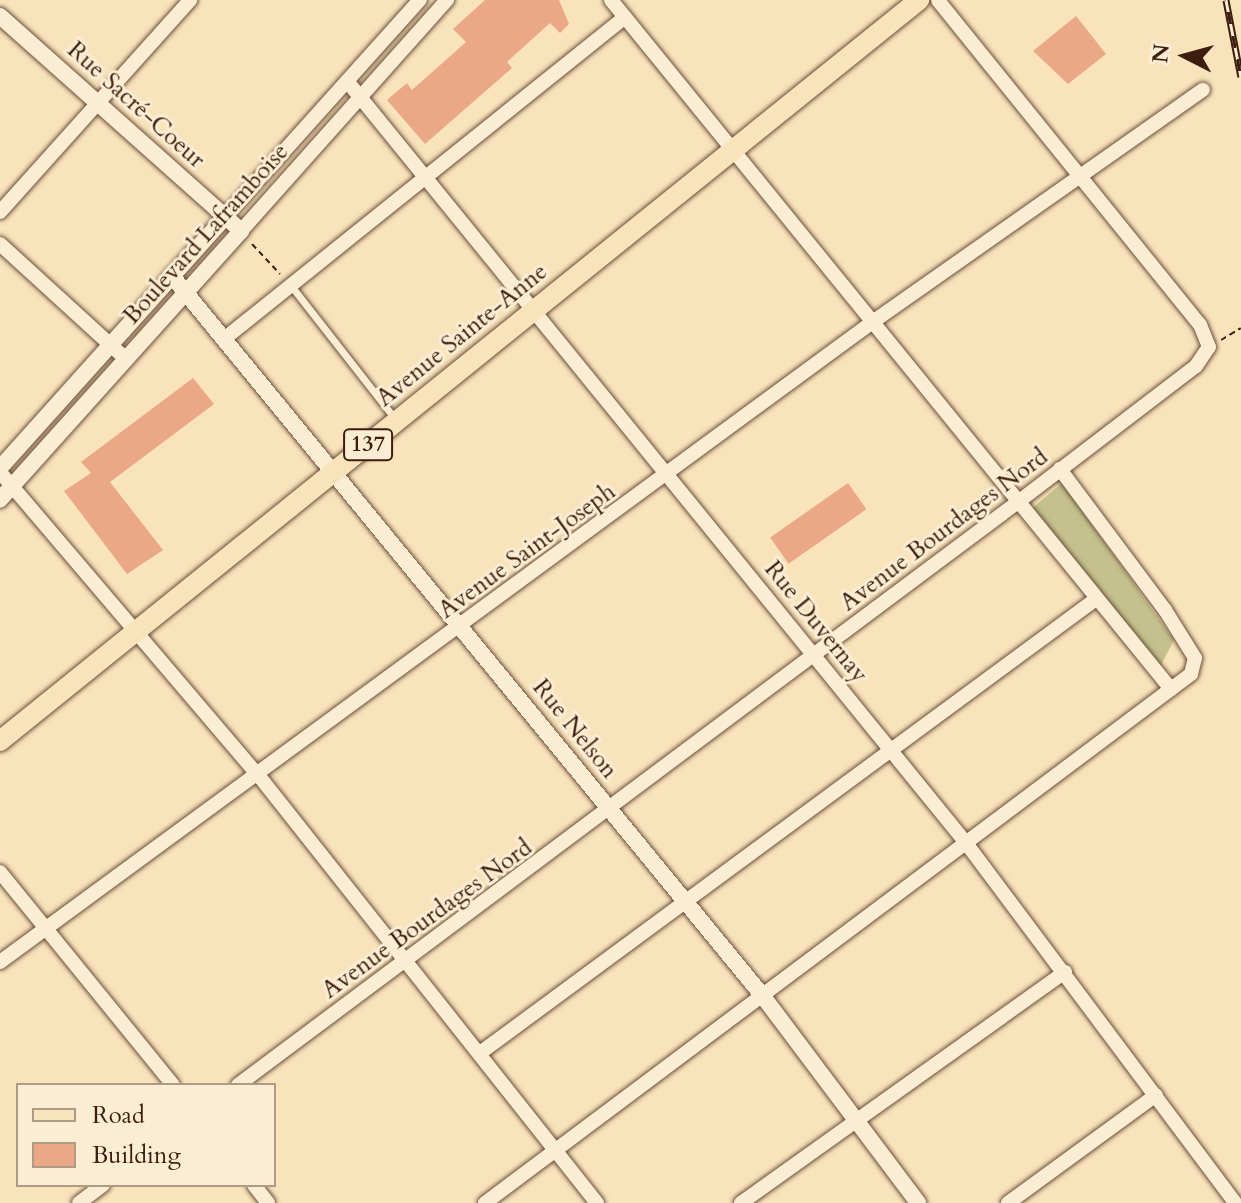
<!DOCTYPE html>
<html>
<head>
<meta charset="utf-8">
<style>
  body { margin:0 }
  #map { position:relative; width:1241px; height:1203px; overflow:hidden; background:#f8e3bb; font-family:Cardo,serif }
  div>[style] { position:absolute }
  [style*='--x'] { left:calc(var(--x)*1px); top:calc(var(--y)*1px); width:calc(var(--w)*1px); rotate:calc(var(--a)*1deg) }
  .green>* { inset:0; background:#c4c18c }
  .building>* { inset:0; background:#eaa886; transform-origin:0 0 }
  .path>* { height:2px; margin-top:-1px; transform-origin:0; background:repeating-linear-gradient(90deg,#3c1d0f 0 6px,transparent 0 10px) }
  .roads { filter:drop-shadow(0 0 2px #6b4e3a) drop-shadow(0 0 2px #6b4e3a) }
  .service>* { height:7px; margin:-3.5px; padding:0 3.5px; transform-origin:3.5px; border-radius:3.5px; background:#faedd3 }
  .minor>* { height:14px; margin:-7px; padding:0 7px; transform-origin:7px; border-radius:7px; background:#faedd3 }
  .tertiary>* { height:16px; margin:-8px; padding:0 8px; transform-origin:8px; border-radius:8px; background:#faedd3 }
  .primary>* { height:20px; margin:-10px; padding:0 10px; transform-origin:10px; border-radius:10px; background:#f8e3bb }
  .rail>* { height:7px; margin-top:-3.5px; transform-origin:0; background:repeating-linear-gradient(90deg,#faedd3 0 12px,#3c1d0f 0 24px); box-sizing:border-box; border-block:2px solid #3c1d0f }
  span { translate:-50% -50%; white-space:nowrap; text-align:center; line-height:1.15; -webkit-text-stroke:6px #faedd3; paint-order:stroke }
  .shield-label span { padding:2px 6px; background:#faedd3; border:2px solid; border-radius:6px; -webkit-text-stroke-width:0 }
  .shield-label { font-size:22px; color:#3c1d0f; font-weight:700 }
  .street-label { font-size:24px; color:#3c1d0f }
  .legend { position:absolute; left:16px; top:1083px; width:260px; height:104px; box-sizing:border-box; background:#faedd3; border:2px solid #ae9a85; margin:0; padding:10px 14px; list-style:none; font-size:24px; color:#3c1d0f }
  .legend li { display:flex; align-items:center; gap:16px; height:40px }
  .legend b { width:40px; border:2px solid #ae9a85 }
  .north { position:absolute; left:1145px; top:16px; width:80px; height:80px; -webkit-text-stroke:6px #faedd3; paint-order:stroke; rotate:276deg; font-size:22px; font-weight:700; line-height:32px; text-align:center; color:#3c1d0f }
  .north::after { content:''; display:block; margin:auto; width:28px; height:36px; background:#3c1d0f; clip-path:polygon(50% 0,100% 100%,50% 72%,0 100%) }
</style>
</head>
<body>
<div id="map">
  <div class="green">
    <i style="clip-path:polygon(1062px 483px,1174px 640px,1160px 667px,1030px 510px)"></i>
  </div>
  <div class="building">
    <i style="clip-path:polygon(485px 0,559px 0,569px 24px,560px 33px,550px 23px,507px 62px,512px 68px,425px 144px,387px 100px,407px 83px,412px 90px,466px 42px,453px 29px)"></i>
    <i style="clip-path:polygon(1076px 16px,1106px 54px,1068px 84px,1033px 51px)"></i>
    <i style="clip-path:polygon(193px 378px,214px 404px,110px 482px,163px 550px,127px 574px,64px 491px,91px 473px,81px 462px)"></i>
    <i style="left:848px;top:483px;width:32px;height:95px;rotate:55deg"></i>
  </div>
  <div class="path">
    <i style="--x:252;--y:244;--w:41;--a:47"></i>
    <i style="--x:1221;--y:340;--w:23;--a:-31"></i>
  </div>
  <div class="roads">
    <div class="service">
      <i style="--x:292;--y:287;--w:169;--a:52"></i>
    </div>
    <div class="minor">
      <i style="--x:611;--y:0;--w:888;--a:50.9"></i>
      <i style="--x:347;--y:81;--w:982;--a:50.91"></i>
      <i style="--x:966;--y:843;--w:449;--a:53.2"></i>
      <i style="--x:0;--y:212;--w:285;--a:-48.1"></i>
      <i style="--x:225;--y:217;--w:292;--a:-48.1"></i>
      <i style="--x:241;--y:231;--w:310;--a:-48.3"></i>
      <i style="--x:0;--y:244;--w:171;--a:42.4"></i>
      <i style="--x:224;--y:339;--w:514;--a:-38.76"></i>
      <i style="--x:0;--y:472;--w:399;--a:49.6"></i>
      <i style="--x:259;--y:776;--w:545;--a:51.64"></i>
      <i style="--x:0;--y:872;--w:274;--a:50.9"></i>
      <i style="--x:0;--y:962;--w:1084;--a:-36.26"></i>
      <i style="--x:874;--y:321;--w:402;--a:-35.1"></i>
      <i style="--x:480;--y:1053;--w:765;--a:-36.39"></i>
      <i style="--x:238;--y:1085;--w:974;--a:-36.78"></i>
      <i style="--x:1018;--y:502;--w:224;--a:-37.4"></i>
      <i style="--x:1196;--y:366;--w:23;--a:-56"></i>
      <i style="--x:1209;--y:347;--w:24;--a:-112"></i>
      <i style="--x:1200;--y:325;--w:417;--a:-128.9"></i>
      <i style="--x:254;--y:1185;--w:23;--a:52"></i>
      <i style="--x:79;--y:1203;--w:30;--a:-37"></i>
      <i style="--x:485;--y:1203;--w:882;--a:-36.84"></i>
      <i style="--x:1191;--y:674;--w:16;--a:-76"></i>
      <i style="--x:1195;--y:658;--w:57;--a:-122"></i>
      <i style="--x:1165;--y:610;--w:176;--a:-126.7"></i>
      <i style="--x:741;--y:1203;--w:398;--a:-35.5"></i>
      <i style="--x:1008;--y:1203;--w:183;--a:-36.1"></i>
    </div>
    <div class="tertiary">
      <i style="--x:0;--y:16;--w:323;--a:41.7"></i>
      <i style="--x:241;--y:231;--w:361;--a:131.9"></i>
      <i style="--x:172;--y:276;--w:930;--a:50.63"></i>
      <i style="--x:762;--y:995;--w:260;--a:53.1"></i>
      <i style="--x:0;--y:468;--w:337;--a:-48.1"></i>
    </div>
    <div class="primary">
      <i style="--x:0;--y:741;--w:1181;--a:-38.88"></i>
    </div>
  </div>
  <div class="rail">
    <i style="--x:1226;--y:0;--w:78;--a:79"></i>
  </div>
  <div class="shield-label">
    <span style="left:368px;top:445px">137</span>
  </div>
  <div class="street-label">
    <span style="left:136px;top:105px;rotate:42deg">Rue Sacré-Coeur</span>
    <span style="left:206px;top:234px;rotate:-48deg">Boulevard Laframboise</span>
    <span style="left:462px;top:335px;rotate:-39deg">Avenue Sainte-Anne</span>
    <span style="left:944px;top:530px;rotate:-37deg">Avenue Bourdages Nord</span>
    <span style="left:527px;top:551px;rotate:-36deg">Avenue Saint-Joseph</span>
    <span style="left:816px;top:622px;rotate:51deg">Rue Duvernay</span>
    <span style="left:575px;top:729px;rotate:51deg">Rue Nelson</span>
    <span style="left:427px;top:919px;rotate:-36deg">Avenue Bourdages Nord</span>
  </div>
  <ul class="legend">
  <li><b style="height:10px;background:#f8e3bb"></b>Road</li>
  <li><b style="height:22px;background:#eaa886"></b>Building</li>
  </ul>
  <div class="north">N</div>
</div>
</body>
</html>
